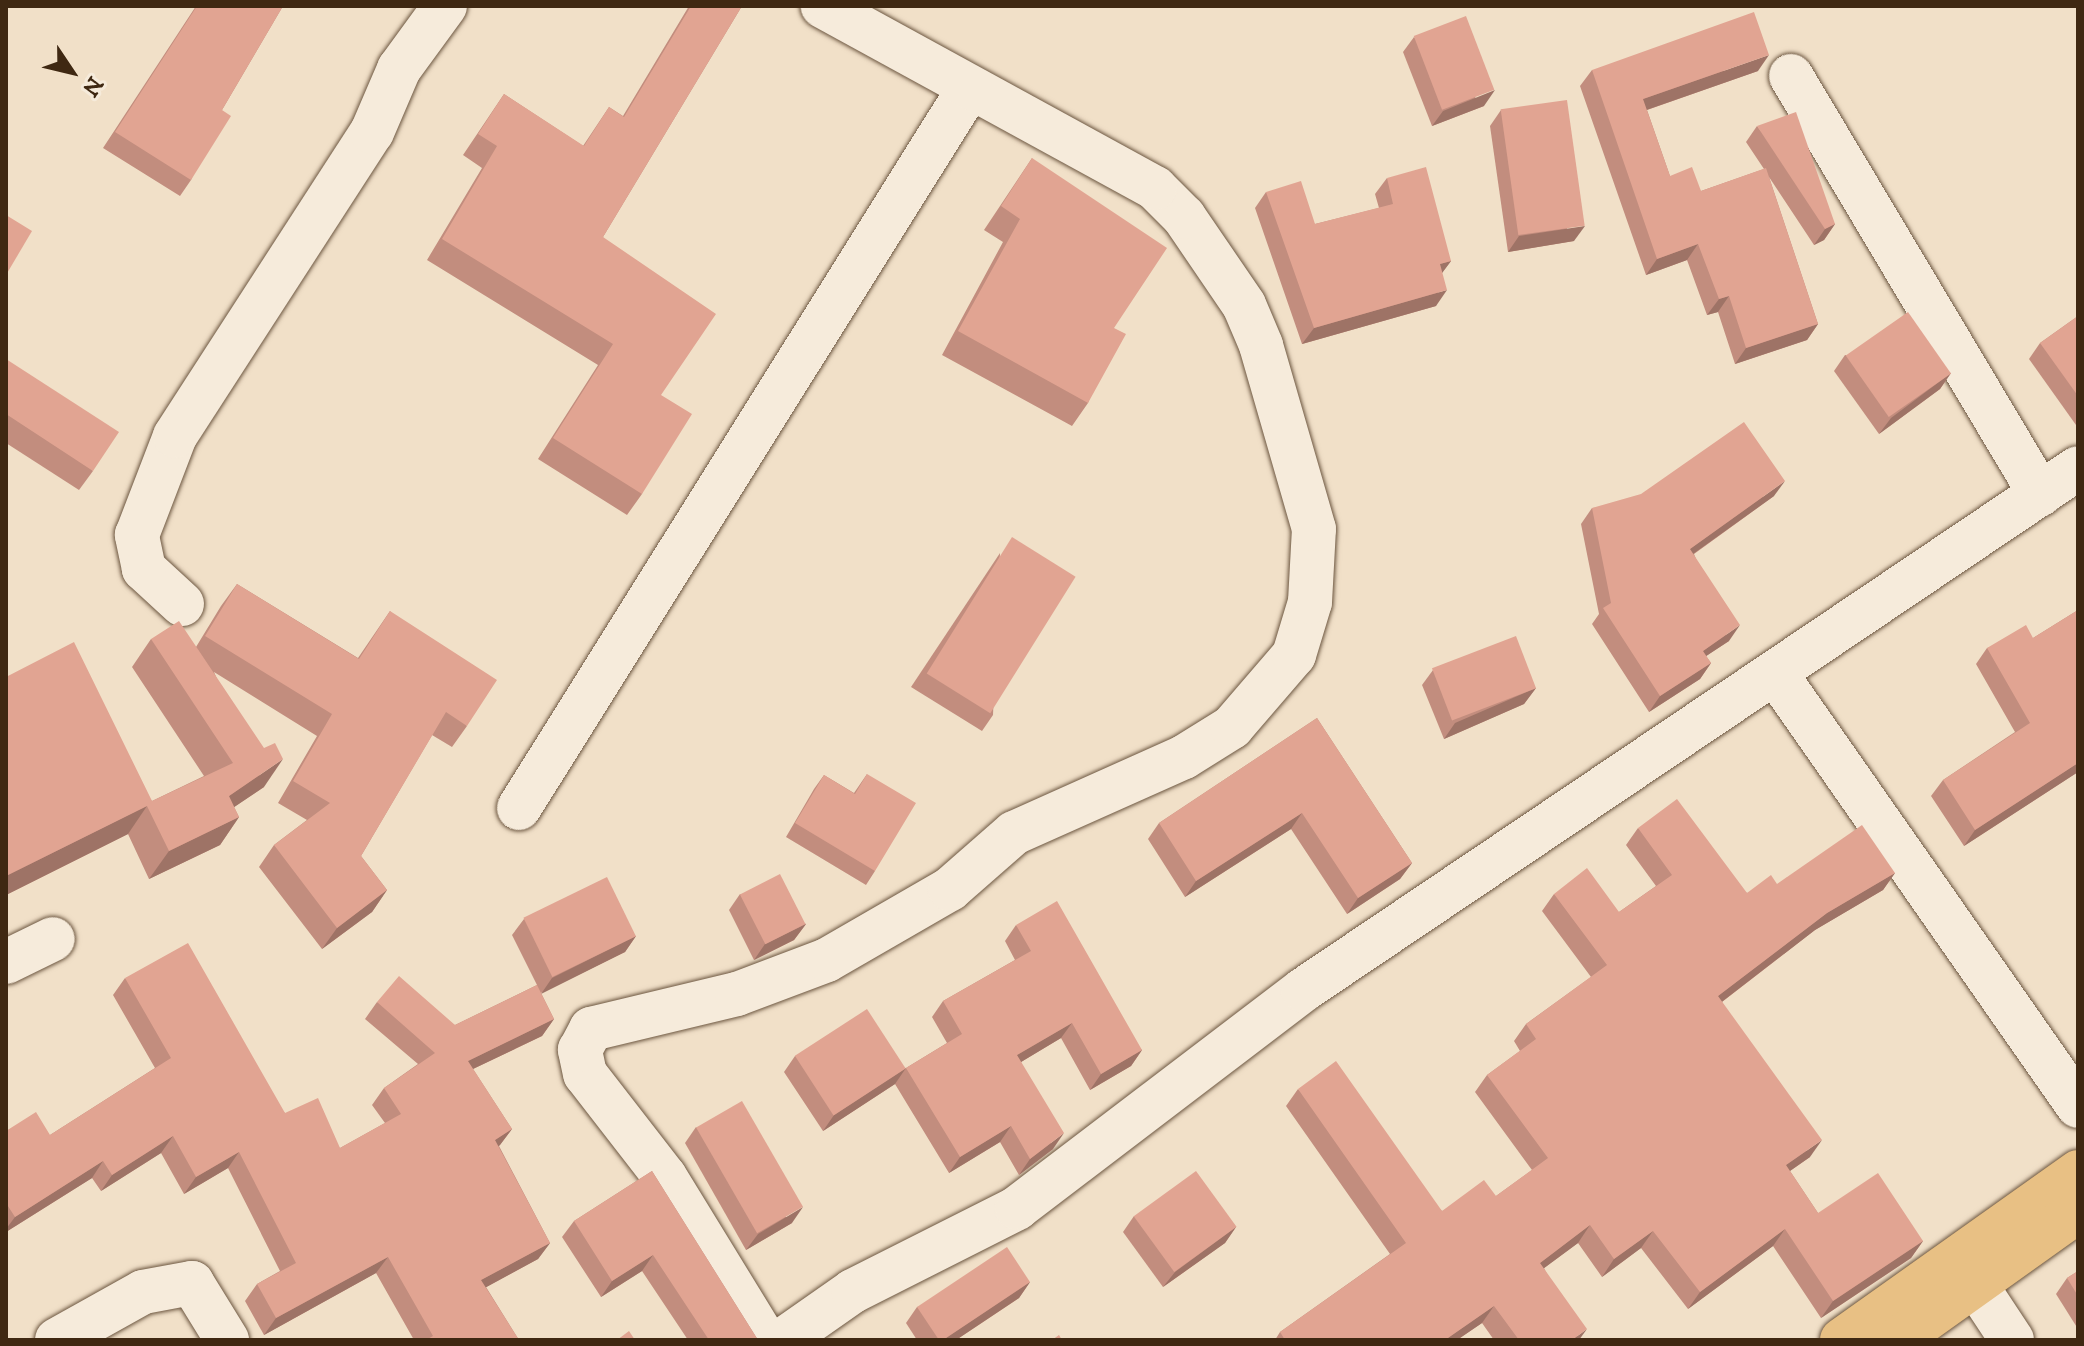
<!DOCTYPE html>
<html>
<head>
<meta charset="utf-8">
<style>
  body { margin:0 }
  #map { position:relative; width:2084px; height:1346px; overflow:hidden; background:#f1e0c8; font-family:"IM FELL DW Pica",serif }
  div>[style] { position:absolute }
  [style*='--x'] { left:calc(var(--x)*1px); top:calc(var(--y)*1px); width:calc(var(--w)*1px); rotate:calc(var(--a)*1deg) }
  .roads { filter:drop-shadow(0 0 2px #6c5640) drop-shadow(0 0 2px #6c5640) }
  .minor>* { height:44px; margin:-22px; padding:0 22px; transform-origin:22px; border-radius:22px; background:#f6ebdb }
  .major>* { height:44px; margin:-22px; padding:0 22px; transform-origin:22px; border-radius:22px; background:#e8c084 }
  .wall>* { inset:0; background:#c28d7e }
  .shaded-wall>* { inset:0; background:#9e7366 }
  .building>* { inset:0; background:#e1a492; transform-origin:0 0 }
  span { translate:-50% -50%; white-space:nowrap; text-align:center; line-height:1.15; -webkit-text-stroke:6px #f6ebdb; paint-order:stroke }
  .frame { position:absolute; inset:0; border:8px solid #3f2812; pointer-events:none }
  .north { position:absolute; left:32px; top:32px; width:80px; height:80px; -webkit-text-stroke:6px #f6ebdb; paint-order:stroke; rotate:125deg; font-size:22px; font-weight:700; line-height:32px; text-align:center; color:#3f2812 }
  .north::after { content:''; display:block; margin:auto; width:28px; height:36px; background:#3f2812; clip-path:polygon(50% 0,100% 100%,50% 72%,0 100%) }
</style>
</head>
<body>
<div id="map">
  <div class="roads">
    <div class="minor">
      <i style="--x:1791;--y:76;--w:487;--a:59.2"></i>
      <i style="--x:182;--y:604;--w:52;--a:-137.4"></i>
      <i style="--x:144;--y:569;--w:35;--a:-102"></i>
      <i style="--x:137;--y:535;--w:106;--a:-69"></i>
      <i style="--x:175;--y:436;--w:362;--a:-57.1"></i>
      <i style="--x:372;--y:132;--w:69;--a:-66.8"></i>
      <i style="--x:399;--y:69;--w:78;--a:-53.9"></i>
      <i style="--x:1776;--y:674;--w:527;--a:55.04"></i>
      <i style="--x:519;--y:808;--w:850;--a:-57.97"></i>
      <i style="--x:6;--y:962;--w:52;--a:-26.1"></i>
      <i style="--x:1975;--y:1284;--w:67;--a:56.5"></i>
      <i style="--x:57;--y:1340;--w:98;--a:-29.2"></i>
      <i style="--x:143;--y:1292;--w:50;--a:-10.4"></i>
      <i style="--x:192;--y:1283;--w:67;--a:58.4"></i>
      <i style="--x:765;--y:1340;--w:191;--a:-121.5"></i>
      <i style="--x:665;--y:1177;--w:130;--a:-127.8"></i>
      <i style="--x:585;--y:1074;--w:25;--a:-102"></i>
      <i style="--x:580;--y:1050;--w:24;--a:-62"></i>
      <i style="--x:591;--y:1029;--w:150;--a:-13.5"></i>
      <i style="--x:737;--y:994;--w:96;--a:-20.7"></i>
      <i style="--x:827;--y:960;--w:142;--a:-30"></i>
      <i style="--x:950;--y:889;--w:85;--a:-41.2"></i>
      <i style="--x:1014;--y:833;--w:186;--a:-24.1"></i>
      <i style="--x:1184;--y:757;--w:57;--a:-32"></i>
      <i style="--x:1232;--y:727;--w:95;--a:-49.3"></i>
      <i style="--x:1294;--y:655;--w:55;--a:-73.2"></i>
      <i style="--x:1310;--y:602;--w:73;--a:-86.9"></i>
      <i style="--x:1314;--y:529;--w:191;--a:-106.1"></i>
      <i style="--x:1261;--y:345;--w:43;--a:-113"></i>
      <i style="--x:1244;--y:305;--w:107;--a:-124.3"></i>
      <i style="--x:1184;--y:217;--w:41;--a:-135"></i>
      <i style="--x:1155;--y:188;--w:379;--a:-151.3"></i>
      <i style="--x:783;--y:1340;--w:85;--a:-35"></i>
      <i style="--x:853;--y:1291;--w:184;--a:-26.8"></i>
      <i style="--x:1017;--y:1208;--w:360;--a:-37.3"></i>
      <i style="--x:1303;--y:990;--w:934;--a:-33.96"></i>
    </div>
    <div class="major">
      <i style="--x:1842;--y:1340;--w:290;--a:-35.4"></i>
      <i style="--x:1897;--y:1340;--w:222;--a:-35.5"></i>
    </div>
  </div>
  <div class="wall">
    <i style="clip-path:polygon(196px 6px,283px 6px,222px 110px,191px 180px,180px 196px,103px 148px)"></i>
    <i style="clip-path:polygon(689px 6px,742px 6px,603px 237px,661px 395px,642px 494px,627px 515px,538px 459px,598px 365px,427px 260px,482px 168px,463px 155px,504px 94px,583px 146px,609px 107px,623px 116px)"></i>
    <i style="clip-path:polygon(1414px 37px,1484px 106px,1432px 126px,1403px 52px)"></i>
    <i style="clip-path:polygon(1592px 70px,1758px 71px,1647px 110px,1670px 176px,1701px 191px,1764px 169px,1746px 142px,1757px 126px,1835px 224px,1824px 240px,1814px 245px,1769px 177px,1818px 324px,1807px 340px,1735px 364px,1718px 312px,1707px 315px,1687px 260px,1646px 275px,1580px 86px)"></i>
    <i style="clip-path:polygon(1501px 110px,1574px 241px,1508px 252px,1490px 126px)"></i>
    <i style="clip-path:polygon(1032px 158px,1114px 328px,1088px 403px,1072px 426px,942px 355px,1003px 242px,984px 230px)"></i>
    <i style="clip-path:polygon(1387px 178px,1451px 261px,1442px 273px,1436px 306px,1302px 344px,1255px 208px,1266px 192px,1315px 224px,1379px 208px,1375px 194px)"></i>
    <i style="clip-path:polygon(2078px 316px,2078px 423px,2076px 425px,2029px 359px,2040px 343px)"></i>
    <i style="clip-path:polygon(1845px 355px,1951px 373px,1940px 389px,1879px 434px,1834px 371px)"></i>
    <i style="clip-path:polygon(6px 359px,93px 471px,79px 490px,6px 443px)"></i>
    <i style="clip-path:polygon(1774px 496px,1694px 554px,1729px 641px,1706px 656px,1711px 663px,1700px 679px,1649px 712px,1592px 624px,1599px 614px,1581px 524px,1592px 508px)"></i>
    <i style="clip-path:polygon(1000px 553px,993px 715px,982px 731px,911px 687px)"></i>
    <i style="clip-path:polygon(237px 584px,358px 658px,390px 611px,467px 726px,452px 747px,432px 735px,361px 856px,387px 890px,372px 912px,322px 949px,259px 867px,274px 845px,307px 820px,278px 803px,317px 736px,214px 672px,264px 787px,234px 807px,239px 817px,220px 845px,149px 879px,128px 834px,6px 895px,6px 677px,152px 801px,204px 776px,132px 667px,151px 639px,196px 647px,221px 606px)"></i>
    <i style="clip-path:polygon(2078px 610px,2078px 772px,1964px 846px,1931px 796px,1943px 780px,2015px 732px,1976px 664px,1987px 648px,2033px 638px)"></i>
    <i style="clip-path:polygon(1433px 670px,1536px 688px,1524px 704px,1444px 739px,1422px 685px)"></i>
    <i style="clip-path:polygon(1317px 718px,1412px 863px,1400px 879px,1347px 914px,1291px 829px,1185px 897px,1148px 839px,1159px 823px)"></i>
    <i style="clip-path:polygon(867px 774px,875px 871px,866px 885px,786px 837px,814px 789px,824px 775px,854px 793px)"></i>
    <i style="clip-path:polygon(1638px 828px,1747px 893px,1777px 884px,1895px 873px,1883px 890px,1815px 930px,1722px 1002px,1810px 1157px,1790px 1171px,1818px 1213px,1923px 1241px,1911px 1258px,1821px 1318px,1773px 1246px,1688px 1309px,1641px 1248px,1602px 1277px,1578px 1243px,1544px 1268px,1579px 1340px,1494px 1340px,1482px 1323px,1457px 1340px,1275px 1340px,1280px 1332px,1390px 1254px,1286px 1106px,1298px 1089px,1442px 1211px,1496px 1196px,1532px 1170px,1475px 1092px,1487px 1075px,1520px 1051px,1514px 1041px,1526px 1024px,1591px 977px,1542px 911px,1554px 894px,1619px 912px,1656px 886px,1626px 845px)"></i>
    <i style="clip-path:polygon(740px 894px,806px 924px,794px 940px,754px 960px,729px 910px)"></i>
    <i style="clip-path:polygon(524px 919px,636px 936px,625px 952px,541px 993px,554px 1019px,542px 1036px,473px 1069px,512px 1129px,499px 1146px,550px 1243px,538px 1259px,486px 1287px,519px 1340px,414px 1340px,376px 1273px,264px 1335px,245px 1301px,257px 1284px,280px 1271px,228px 1168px,184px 1194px,161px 1153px,101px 1191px,92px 1178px,6px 1232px,6px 1131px,50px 1135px,155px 1068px,113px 995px,125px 978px,285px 1113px,340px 1148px,385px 1123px,372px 1105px,384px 1088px,418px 1064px,365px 1019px,377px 1002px,455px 1025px,537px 985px,512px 935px)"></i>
    <i style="clip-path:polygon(1016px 925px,1142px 1050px,1131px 1066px,1090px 1090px,1061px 1038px,1021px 1062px,1053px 1149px,1019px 1175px,1000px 1142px,949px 1173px,895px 1084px,823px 1131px,784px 1072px,795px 1056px,906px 1068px,947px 1043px,932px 1017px,943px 1001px,1015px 960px,1005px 941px)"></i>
    <i style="clip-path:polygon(696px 1127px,792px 1223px,746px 1250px,685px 1143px)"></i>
    <i style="clip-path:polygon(652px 1171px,758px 1340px,688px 1340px,642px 1271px,601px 1297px,562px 1237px,574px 1221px)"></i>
    <i style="clip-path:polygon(1134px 1216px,1236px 1227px,1225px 1243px,1163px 1287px,1123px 1232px)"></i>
    <i style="clip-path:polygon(2078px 1271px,2078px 1329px,2056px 1294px,2067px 1278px)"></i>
    <i style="clip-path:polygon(1030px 1282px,1019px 1298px,956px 1340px,917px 1340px,906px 1323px,917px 1307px)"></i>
  </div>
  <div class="shaded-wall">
    <i style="clip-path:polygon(1769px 55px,1758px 71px,1632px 115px,1643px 99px)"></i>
    <i style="clip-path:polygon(1495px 90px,1484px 106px,1432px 126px,1443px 111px)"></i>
    <i style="clip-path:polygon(1835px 224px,1824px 240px,1814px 245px,1825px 229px)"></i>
    <i style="clip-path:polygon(1585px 226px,1574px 241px,1508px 252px,1519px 236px)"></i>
    <i style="clip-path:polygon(1698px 244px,1687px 260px,1646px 275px,1657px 259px)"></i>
    <i style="clip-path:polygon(1451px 261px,1439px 277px,1440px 264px)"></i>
    <i style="clip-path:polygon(1447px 290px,1436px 306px,1302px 344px,1314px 328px)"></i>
    <i style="clip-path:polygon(1729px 296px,1718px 312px,1707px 315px,1719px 299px)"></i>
    <i style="clip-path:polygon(1818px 324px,1807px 340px,1735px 364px,1746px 348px)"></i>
    <i style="clip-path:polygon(1951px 373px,1940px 389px,1879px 434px,1891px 418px)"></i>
    <i style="clip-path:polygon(1785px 481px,1774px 496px,1679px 564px,1690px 549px)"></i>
    <i style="clip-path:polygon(1740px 625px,1729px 641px,1691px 666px,1703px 651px)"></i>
    <i style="clip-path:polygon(1711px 663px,1700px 679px,1649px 712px,1660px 696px)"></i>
    <i style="clip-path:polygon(1536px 688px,1524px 704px,1444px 739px,1455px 723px)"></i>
    <i style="clip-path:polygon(283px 759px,264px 787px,209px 824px,229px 796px)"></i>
    <i style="clip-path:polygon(2078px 763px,2078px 772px,1964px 846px,1975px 830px)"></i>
    <i style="clip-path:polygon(147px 806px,128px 834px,6px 895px,6px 876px)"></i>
    <i style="clip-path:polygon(1302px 813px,1291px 829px,1185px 897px,1196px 881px)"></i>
    <i style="clip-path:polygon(239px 817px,220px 845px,149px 879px,169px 851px)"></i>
    <i style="clip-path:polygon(1412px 863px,1400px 879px,1347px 914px,1358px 898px)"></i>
    <i style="clip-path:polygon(1895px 873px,1883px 890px,1815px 930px,1706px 1014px,1718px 996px,1827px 913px)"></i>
    <i style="clip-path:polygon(387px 890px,372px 912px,322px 949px,337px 928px)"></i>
    <i style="clip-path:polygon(806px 924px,794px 940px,754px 960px,765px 944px)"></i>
    <i style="clip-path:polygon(636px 936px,625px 952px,541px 994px,552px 978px)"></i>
    <i style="clip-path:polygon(554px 1019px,542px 1036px,456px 1077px,468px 1061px)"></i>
    <i style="clip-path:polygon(1072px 1023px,1061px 1038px,1006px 1071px,1017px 1055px)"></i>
    <i style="clip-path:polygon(1142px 1050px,1131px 1066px,1090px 1090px,1101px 1074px)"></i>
    <i style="clip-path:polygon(906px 1068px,895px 1084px,823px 1131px,834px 1115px)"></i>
    <i style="clip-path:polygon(1011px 1126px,1000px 1142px,949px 1173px,960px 1157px)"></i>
    <i style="clip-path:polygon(512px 1129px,500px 1145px,484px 1156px,495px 1140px)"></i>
    <i style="clip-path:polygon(1064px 1133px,1053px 1149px,1019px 1175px,1030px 1159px)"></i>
    <i style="clip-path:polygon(173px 1136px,161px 1153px,101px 1191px,112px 1175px)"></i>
    <i style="clip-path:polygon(1822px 1140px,1810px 1157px,1774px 1182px,1786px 1165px)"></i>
    <i style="clip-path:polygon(239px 1152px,228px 1168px,184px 1194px,196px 1177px)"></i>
    <i style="clip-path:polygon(103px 1161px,92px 1178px,6px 1232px,6px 1229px,15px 1217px)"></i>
    <i style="clip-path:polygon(803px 1207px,792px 1223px,746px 1250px,758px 1234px)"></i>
    <i style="clip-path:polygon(1590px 1225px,1578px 1243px,1528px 1280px,1540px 1263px)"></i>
    <i style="clip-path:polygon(1236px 1227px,1225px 1243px,1163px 1287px,1175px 1272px)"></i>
    <i style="clip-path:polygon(1785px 1229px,1773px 1246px,1688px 1309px,1700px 1292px)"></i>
    <i style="clip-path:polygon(1653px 1231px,1641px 1248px,1602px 1277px,1614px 1259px)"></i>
    <i style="clip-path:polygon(1923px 1241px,1911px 1258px,1821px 1318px,1833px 1301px)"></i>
    <i style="clip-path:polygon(550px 1243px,538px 1259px,470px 1296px,481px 1280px)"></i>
    <i style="clip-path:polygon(653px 1255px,642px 1271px,601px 1297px,612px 1281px)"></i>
    <i style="clip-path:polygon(388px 1257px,376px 1273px,264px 1335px,276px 1318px)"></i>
    <i style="clip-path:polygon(1030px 1282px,1019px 1298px,956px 1340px,943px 1340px)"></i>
    <i style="clip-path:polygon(1494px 1306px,1482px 1323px,1457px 1340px,1445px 1340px)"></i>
    <i style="clip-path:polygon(1587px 1329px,1579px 1340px,1572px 1340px)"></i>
  </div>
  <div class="building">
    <i style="clip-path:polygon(197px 6px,283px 6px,222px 110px,231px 116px,191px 180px,115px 132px)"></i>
    <i style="clip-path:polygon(691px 6px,742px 6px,603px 237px,716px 314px,661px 395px,692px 414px,642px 494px,553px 438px,613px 344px,442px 239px,497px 146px,478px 134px,504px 94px,584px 146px,609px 107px,624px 117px)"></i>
    <i style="clip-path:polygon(1754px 12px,1769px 55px,1643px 99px,1670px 176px,1692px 167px,1701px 191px,1766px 168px,1818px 324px,1746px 348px,1729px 296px,1719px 299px,1698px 244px,1657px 259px,1592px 70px)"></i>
    <i style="left:1466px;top:16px;width:79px;height:56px;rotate:69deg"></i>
    <i style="left:1567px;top:100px;width:127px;height:67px;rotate:82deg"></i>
    <i style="clip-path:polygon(1796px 112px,1835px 224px,1825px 229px,1757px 126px)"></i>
    <i style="clip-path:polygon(1032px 158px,1167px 248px,1114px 328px,1126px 334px,1088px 403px,958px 331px,1020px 219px,1001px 206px)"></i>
    <i style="clip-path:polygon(1426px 167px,1451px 261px,1440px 264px,1447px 290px,1314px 328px,1266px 192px,1301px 181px,1315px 224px,1393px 204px,1387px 178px)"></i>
    <i style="clip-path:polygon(6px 215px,32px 231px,6px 275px)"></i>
    <i style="left:1908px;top:312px;width:75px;height:76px;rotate:55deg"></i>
    <i style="clip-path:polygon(2078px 316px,2078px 396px,2040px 343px)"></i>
    <i style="clip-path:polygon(6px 359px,119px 432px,93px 471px,6px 414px)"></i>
    <i style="clip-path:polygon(1744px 422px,1785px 481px,1690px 549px,1740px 625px,1703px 651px,1711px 663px,1660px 696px,1603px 608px,1611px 603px,1592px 508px,1641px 494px)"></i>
    <i style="left:1012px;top:537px;width:75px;height:161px;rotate:32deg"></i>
    <i style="clip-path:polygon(237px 584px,359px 659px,390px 611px,497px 680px,467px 726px,446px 712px,361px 856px,387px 890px,337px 928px,274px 845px,330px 803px,293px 781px,332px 714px,205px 636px)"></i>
    <i style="clip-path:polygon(2078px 610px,2078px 763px,1975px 830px,1943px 780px,2030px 723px,1987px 648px,2026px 625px,2033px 638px)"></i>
    <i style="clip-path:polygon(179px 621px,264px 748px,275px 743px,283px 759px,229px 796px,239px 817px,169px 851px,147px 806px,6px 876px,6px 677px,74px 642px,152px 801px,233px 763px,151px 639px)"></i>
    <i style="left:1516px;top:636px;width:56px;height:90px;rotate:69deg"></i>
    <i style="clip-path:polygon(1317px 718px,1412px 863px,1358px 898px,1302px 813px,1196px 881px,1159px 823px)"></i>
    <i style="clip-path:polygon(867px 774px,916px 803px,875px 871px,795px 823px,824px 775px,855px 794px)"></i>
    <i style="clip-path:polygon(1677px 799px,1747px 893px,1771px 875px,1777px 884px,1862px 825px,1895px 873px,1827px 913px,1718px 996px,1822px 1140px,1786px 1165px,1818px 1213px,1878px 1173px,1923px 1241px,1833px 1301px,1785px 1229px,1700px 1292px,1653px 1231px,1614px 1259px,1590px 1225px,1540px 1263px,1587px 1329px,1572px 1340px,1519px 1340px,1494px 1306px,1445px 1340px,1285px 1340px,1280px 1332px,1406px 1243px,1298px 1089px,1336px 1061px,1442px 1211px,1484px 1180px,1496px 1196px,1548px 1158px,1487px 1075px,1536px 1039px,1526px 1024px,1607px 965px,1554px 894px,1587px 868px,1619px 912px,1672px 875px,1638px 828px)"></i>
    <i style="left:780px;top:874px;width:56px;height:45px;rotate:63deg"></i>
    <i style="left:607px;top:877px;width:66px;height:93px;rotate:64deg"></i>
    <i style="clip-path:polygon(1057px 901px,1142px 1050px,1101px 1074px,1072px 1023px,1017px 1055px,1064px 1133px,1030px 1159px,1011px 1126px,960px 1157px,906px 1068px,962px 1034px,943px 1001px,1031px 951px,1016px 925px)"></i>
    <i style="clip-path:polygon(188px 943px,285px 1113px,318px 1098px,340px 1148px,401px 1114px,384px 1088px,435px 1053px,377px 1002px,399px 976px,455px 1025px,537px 985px,554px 1019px,468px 1061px,512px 1129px,495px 1140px,550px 1243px,481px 1280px,519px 1340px,426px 1340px,433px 1336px,388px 1257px,276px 1318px,257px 1284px,296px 1263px,239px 1152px,196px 1177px,173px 1136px,112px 1175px,103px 1161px,15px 1217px,6px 1203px,6px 1131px,36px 1112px,50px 1135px,171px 1058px,125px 978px)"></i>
    <i style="left:867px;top:1009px;width:71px;height:86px;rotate:57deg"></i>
    <i style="left:742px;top:1101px;width:122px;height:53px;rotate:60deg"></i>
    <i style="clip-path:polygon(652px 1171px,758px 1340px,709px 1340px,653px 1255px,612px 1281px,574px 1221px)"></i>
    <i style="left:1196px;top:1171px;width:69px;height:77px;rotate:54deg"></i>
    <i style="clip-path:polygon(1007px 1247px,1030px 1282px,943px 1340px,939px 1340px,917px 1307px)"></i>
    <i style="clip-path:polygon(2078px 1271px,2078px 1296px,2067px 1278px)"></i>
    <i style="clip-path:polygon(629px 1331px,635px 1340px,617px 1340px)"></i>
    <i style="clip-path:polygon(1059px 1335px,1062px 1340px,1052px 1340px)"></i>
  </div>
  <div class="frame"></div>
  <div class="north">N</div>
</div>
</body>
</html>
